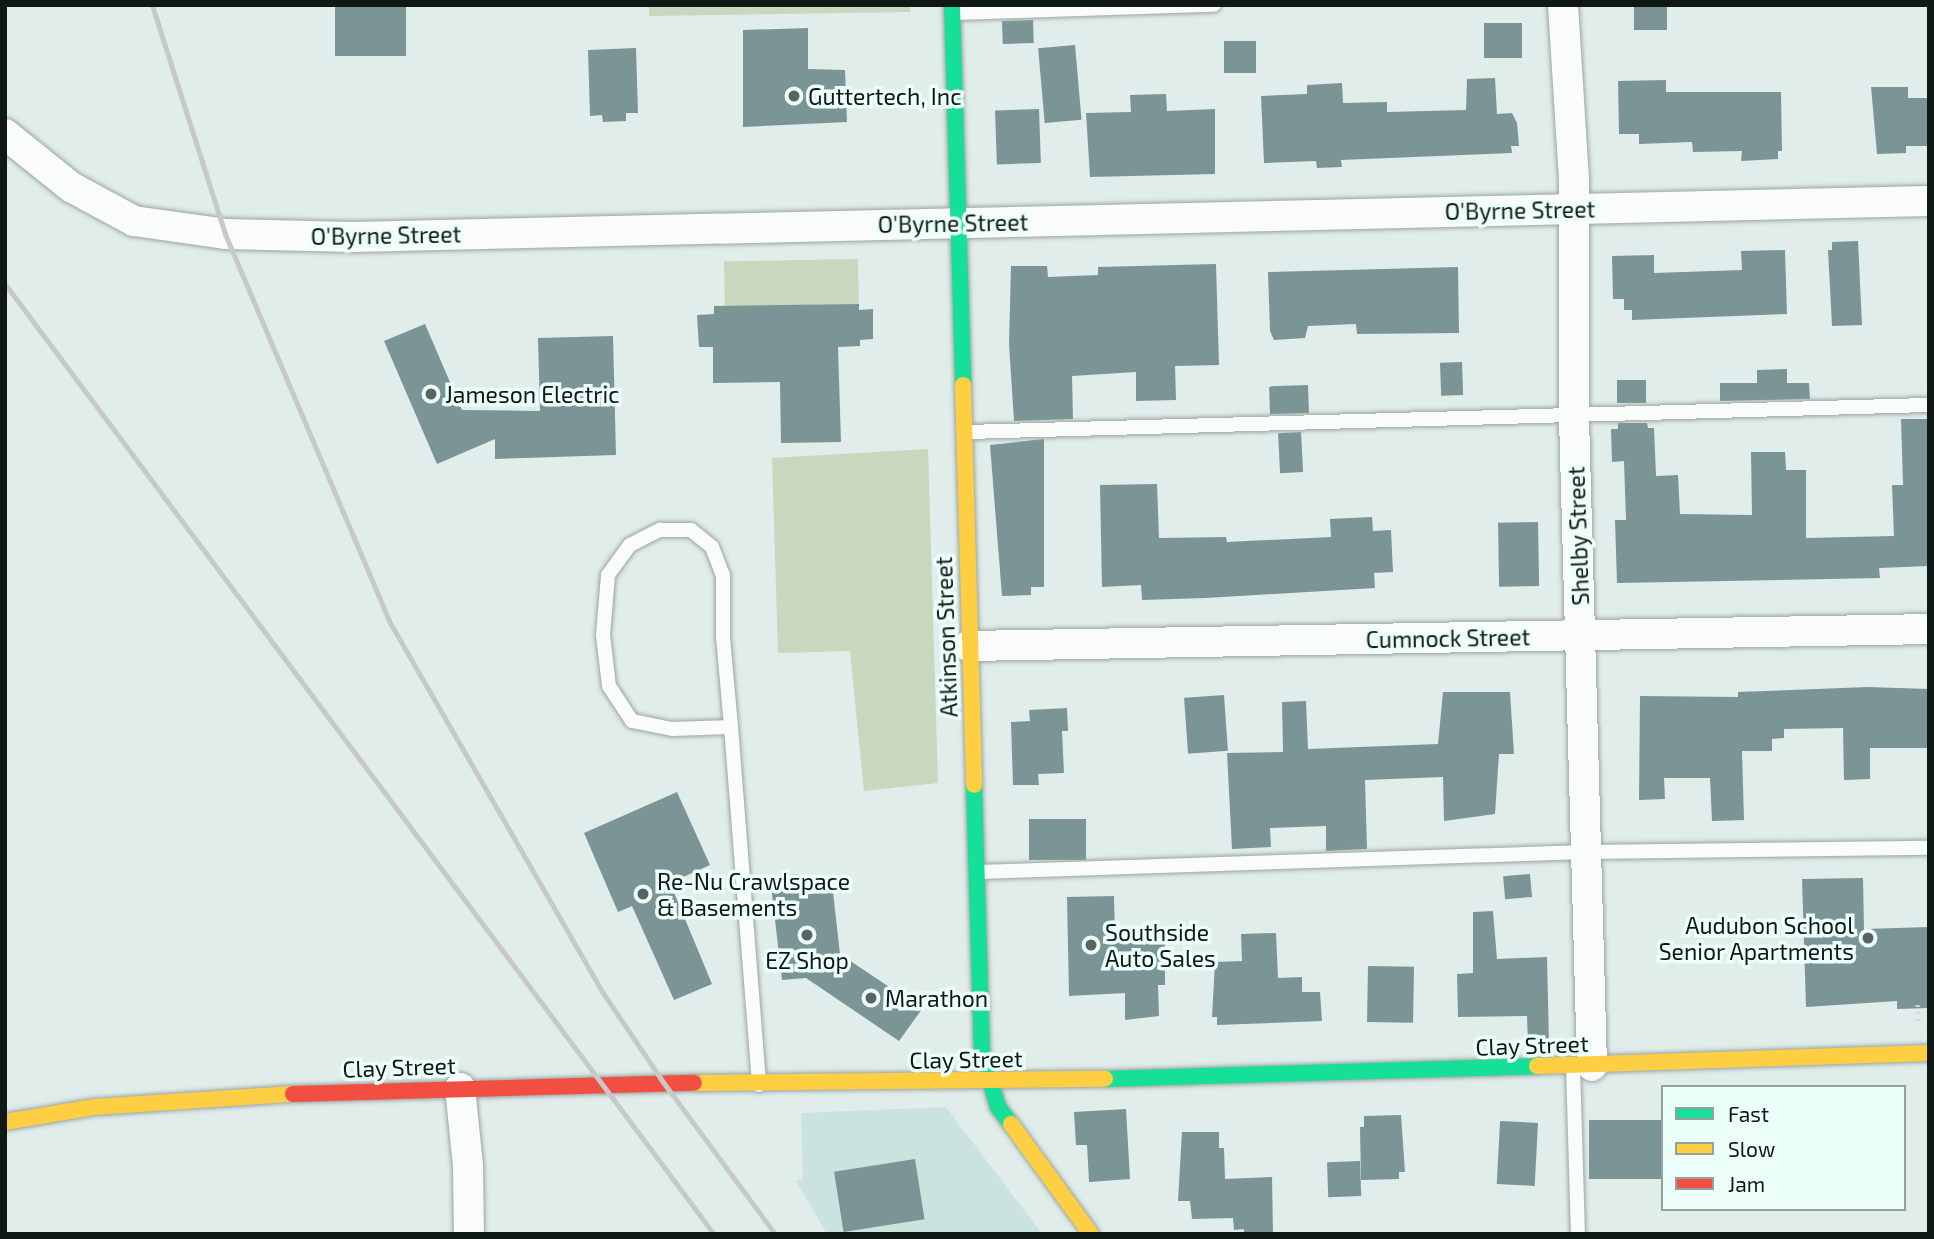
<!DOCTYPE html>
<html>
<head>
<meta charset="utf-8">
<style>
  body { margin:0 }
  #map { position:relative; width:1934px; height:1239px; overflow:hidden; background:#e0edea; font-family:"Exo 2",sans-serif }
  div>[style] { position:absolute }
  [style*='--x'] { left:calc(var(--x)*1px); top:calc(var(--y)*1px); width:calc(var(--w)*1px); rotate:calc(var(--a)*1deg) }
  .built>* { inset:0; background:#cbe3de }
  .green>* { inset:0; background:#c7d8bf; transform-origin:0 0 }
  .building>* { inset:0; background:#7b9596; transform-origin:0 0 }
  .path>* { height:4.5px; margin-top:-2.25px; transform-origin:0; background:repeating-linear-gradient(90deg,#d4d9d7 0 2px,transparent 0 7px) }
  .roads { filter:drop-shadow(0 0 2px #9ba5a3) drop-shadow(0 0 2px #9ba5a3) }
  .lane>* { height:14px; margin:-7px; padding:0 7px; transform-origin:7px; border-radius:7px; background:#fafcfc }
  .street>* { height:30px; margin:-15px; padding:0 15px; transform-origin:15px; border-radius:15px; background:#fafcfc }
  .fast>* { height:16px; margin:-8px; padding:0 8px; transform-origin:8px; border-radius:8px; background:#16e098 }
  .slow>* { height:16px; margin:-8px; padding:0 8px; transform-origin:8px; border-radius:8px; background:#ffcf43 }
  .jam>* { height:16px; margin:-8px; padding:0 8px; transform-origin:8px; border-radius:8px; background:#f24e42 }
  .rail>* { height:5px; margin:-2.5px; padding:0 2.5px; transform-origin:2.5px; border-radius:2.5px; background:#c6c9c8 }
  .dots>* { width:19px; height:19px; translate:-50% -50%; box-sizing:border-box; border:4px solid #ebfefa; border-radius:50% }
  span { translate:-50% -50%; white-space:nowrap; text-align:center; line-height:1.15; -webkit-text-stroke:7px #ebfefa; paint-order:stroke }
  .poi-label { font-size:23px; color:#101816 }
  .left { translate:0 -50%; text-align:left }
  .right { translate:-100% -50%; text-align:right }
  .street-label { font-size:23px; color:#101816 }
  .frame { position:absolute; inset:0; border:7px solid #101816; pointer-events:none }
  .legend { position:absolute; left:1661px; top:1085px; width:245px; height:126px; box-sizing:border-box; background:#ebfefa; border:2px solid #93a29f; margin:0; padding:9px 12px; list-style:none; font-size:21px; color:#101816 }
  .legend li { display:flex; align-items:center; gap:14px; height:35px }
  .legend b { width:35px; border:2px solid #93a29f }
</style>
</head>
<body>
<div id="map">
  <div class="built">
    <i style="clip-path:polygon(946px 1107px,1042px 1234px,827px 1234px,796px 1181px,803px 1179px,801px 1113px)"></i>
  </div>
  <div class="green">
    <i style="clip-path:polygon(649px 5px,910px 5px,910px 12px,649px 16px)"></i>
    <i style="left:858px;top:259px;width:45px;height:134px;rotate:89deg"></i>
    <i style="clip-path:polygon(928px 449px,938px 783px,864px 791px,850px 651px,778px 653px,772px 458px)"></i>
  </div>
  <div class="building">
    <i style="left:335px;top:5px;width:71px;height:51px"></i>
    <i style="left:1634px;top:5px;width:33px;height:25px"></i>
    <i style="left:1033px;top:20px;width:23px;height:31px;rotate:88deg"></i>
    <i style="left:1522px;top:23px;width:35px;height:38px;rotate:90deg"></i>
    <i style="clip-path:polygon(808px 28px,808px 69px,845px 70px,847px 122px,743px 127px,743px 30px)"></i>
    <i style="left:1224px;top:41px;width:32px;height:32px"></i>
    <i style="left:1075px;top:45px;width:75px;height:37px;rotate:85deg"></i>
    <i style="clip-path:polygon(636px 48px,638px 113px,626px 113px,626px 121px,603px 122px,602px 115px,590px 116px,588px 50px)"></i>
    <i style="clip-path:polygon(1495px 78px,1497px 114px,1512px 113px,1517px 123px,1519px 146px,1511px 146px,1512px 153px,1341px 160px,1342px 167px,1317px 168px,1316px 161px,1264px 163px,1261px 96px,1307px 94px,1307px 85px,1342px 83px,1343px 103px,1387px 102px,1387px 112px,1466px 110px,1467px 79px)"></i>
    <i style="clip-path:polygon(1666px 80px,1666px 92px,1781px 92px,1782px 151px,1778px 151px,1778px 159px,1741px 161px,1742px 151px,1693px 152px,1692px 142px,1639px 144px,1639px 134px,1619px 134px,1618px 81px)"></i>
    <i style="clip-path:polygon(1871px 87px,1908px 87px,1908px 98px,1929px 98px,1929px 146px,1906px 146px,1906px 153px,1877px 154px)"></i>
    <i style="clip-path:polygon(1166px 94px,1167px 111px,1215px 109px,1215px 174px,1090px 177px,1086px 113px,1131px 112px,1130px 95px)"></i>
    <i style="left:1039px;top:109px;width:54px;height:44px;rotate:88deg"></i>
    <i style="clip-path:polygon(1858px 241px,1862px 325px,1832px 326px,1828px 250px,1832px 250px,1832px 242px)"></i>
    <i style="clip-path:polygon(1785px 250px,1787px 314px,1632px 320px,1632px 310px,1624px 310px,1624px 299px,1613px 299px,1612px 256px,1654px 255px,1654px 273px,1742px 270px,1741px 251px)"></i>
    <i style="clip-path:polygon(1216px 264px,1219px 365px,1175px 366px,1176px 400px,1136px 401px,1136px 372px,1072px 376px,1073px 419px,1014px 421px,1009px 344px,1011px 266px,1047px 266px,1048px 277px,1098px 275px,1098px 267px)"></i>
    <i style="clip-path:polygon(1458px 267px,1459px 333px,1357px 334px,1356px 324px,1308px 326px,1305px 338px,1274px 340px,1270px 331px,1268px 272px)"></i>
    <i style="clip-path:polygon(859px 304px,859px 310px,873px 309px,873px 339px,860px 340px,860px 346px,838px 347px,841px 442px,781px 443px,780px 382px,713px 383px,713px 347px,699px 347px,697px 315px,714px 314px,714px 306px)"></i>
    <i style="clip-path:polygon(425px 324px,462px 410px,540px 411px,538px 338px,613px 336px,616px 455px,495px 459px,495px 439px,437px 464px,384px 341px)"></i>
    <i style="left:1462px;top:362px;width:33px;height:22px;rotate:88deg"></i>
    <i style="clip-path:polygon(1787px 369px,1787px 383px,1809px 383px,1810px 399px,1720px 401px,1720px 383px,1757px 383px,1757px 370px)"></i>
    <i style="left:1646px;top:380px;width:23px;height:29px;rotate:90deg"></i>
    <i style="left:1308px;top:385px;width:28px;height:39px;rotate:88deg"></i>
    <i style="clip-path:polygon(1901px 419px,1929px 419px,1929px 566px,1879px 568px,1880px 578px,1617px 583px,1615px 520px,1626px 520px,1624px 461px,1612px 462px,1611px 429px,1618px 429px,1618px 423px,1647px 423px,1648px 428px,1654px 428px,1656px 476px,1678px 475px,1680px 514px,1752px 515px,1751px 452px,1785px 452px,1786px 470px,1806px 470px,1806px 538px,1894px 536px,1892px 485px,1903px 485px)"></i>
    <i style="left:1301px;top:432px;width:40px;height:23px;rotate:87deg"></i>
    <i style="clip-path:polygon(1044px 439px,1044px 587px,1031px 587px,1031px 595px,1002px 596px,990px 445px)"></i>
    <i style="clip-path:polygon(1157px 484px,1159px 538px,1226px 537px,1227px 542px,1331px 537px,1330px 519px,1372px 517px,1373px 531px,1391px 530px,1393px 572px,1374px 573px,1375px 588px,1206px 598px,1142px 600px,1141px 585px,1102px 587px,1100px 485px)"></i>
    <i style="left:1538px;top:522px;width:64px;height:40px;rotate:89deg"></i>
    <i style="clip-path:polygon(1868px 687px,1929px 689px,1929px 748px,1870px 748px,1870px 779px,1844px 780px,1843px 728px,1784px 729px,1784px 738px,1772px 739px,1772px 751px,1742px 751px,1744px 820px,1712px 821px,1710px 778px,1664px 778px,1665px 799px,1639px 800px,1640px 696px,1738px 697px,1738px 692px)"></i>
    <i style="clip-path:polygon(1443px 692px,1510px 692px,1514px 754px,1499px 754px,1495px 814px,1444px 821px,1443px 777px,1365px 780px,1367px 849px,1326px 851px,1326px 826px,1270px 828px,1271px 847px,1232px 849px,1227px 753px,1283px 752px,1282px 702px,1306px 701px,1308px 749px,1438px 744px)"></i>
    <i style="left:1224px;top:695px;width:56px;height:40px;rotate:86deg"></i>
    <i style="clip-path:polygon(1067px 708px,1068px 731px,1062px 731px,1064px 773px,1038px 774px,1039px 785px,1013px 785px,1011px 722px,1030px 721px,1029px 710px)"></i>
    <i style="clip-path:polygon(677px 792px,710px 865px,670px 883px,712px 984px,674px 1000px,632px 906px,618px 912px,584px 833px)"></i>
    <i style="left:1029px;top:819px;width:57px;height:41px"></i>
    <i style="clip-path:polygon(798px 874px,800px 895px,833px 892px,840px 954px,922px 1009px,899px 1041px,806px 978px,782px 980px,770px 877px)"></i>
    <i style="left:1530px;top:874px;width:23px;height:27px;rotate:85deg"></i>
    <i style="clip-path:polygon(1863px 878px,1864px 929px,1929px 927px,1929px 1008px,1897px 1009px,1897px 1001px,1806px 1007px,1802px 879px)"></i>
    <i style="clip-path:polygon(1114px 896px,1115px 940px,1165px 942px,1165px 985px,1158px 985px,1159px 1016px,1125px 1020px,1125px 993px,1069px 996px,1067px 897px)"></i>
    <i style="clip-path:polygon(1493px 911px,1497px 959px,1547px 957px,1549px 1043px,1528px 1044px,1527px 1016px,1458px 1017px,1457px 974px,1473px 973px,1473px 912px)"></i>
    <i style="clip-path:polygon(1276px 933px,1278px 978px,1302px 977px,1302px 992px,1320px 992px,1322px 1021px,1217px 1025px,1217px 1017px,1212px 1017px,1215px 962px,1242px 961px,1241px 934px)"></i>
    <i style="left:1368px;top:966px;width:46px;height:56px;rotate:1deg"></i>
    <i style="clip-path:polygon(1126px 1109px,1130px 1179px,1089px 1182px,1087px 1145px,1076px 1145px,1074px 1112px)"></i>
    <i style="clip-path:polygon(1401px 1115px,1405px 1172px,1399px 1172px,1399px 1179px,1361px 1180px,1360px 1127px,1364px 1127px,1364px 1116px)"></i>
    <i style="left:1663px;top:1120px;width:59px;height:74px;rotate:90deg"></i>
    <i style="left:1538px;top:1123px;width:63px;height:38px;rotate:93deg"></i>
    <i style="clip-path:polygon(1182px 1132px,1219px 1132px,1219px 1148px,1224px 1148px,1225px 1179px,1272px 1177px,1273px 1234px,1244px 1234px,1244px 1229px,1234px 1230px,1233px 1218px,1192px 1219px,1190px 1201px,1178px 1201px)"></i>
    <i style="left:915px;top:1159px;width:61px;height:82px;rotate:81deg"></i>
    <i style="left:1360px;top:1161px;width:35px;height:33px;rotate:88deg"></i>
  </div>
  <div class="path">
    <i style="--x:1918;--y:1005;--w:17;--a:90"></i>
  </div>
  <div class="roads">
    <div class="lane">
      <i style="--x:954;--y:13;--w:260;--a:-1.8"></i>
      <i style="--x:967;--y:432;--w:962;--a:-1.61"></i>
      <i style="--x:731;--y:727;--w:59;--a:178.1"></i>
      <i style="--x:672;--y:729;--w:41;--a:-168.7"></i>
      <i style="--x:632;--y:721;--w:42;--a:-123.3"></i>
      <i style="--x:609;--y:686;--w:51;--a:-96.7"></i>
      <i style="--x:603;--y:635;--w:60;--a:-85.2"></i>
      <i style="--x:608;--y:575;--w:37;--a:-54"></i>
      <i style="--x:630;--y:545;--w:34;--a:-27"></i>
      <i style="--x:660;--y:530;--w:31;--a:0"></i>
      <i style="--x:691;--y:530;--w:27;--a:39"></i>
      <i style="--x:712;--y:547;--w:30;--a:69"></i>
      <i style="--x:723;--y:575;--w:62;--a:90"></i>
      <i style="--x:723;--y:637;--w:90;--a:84.9"></i>
      <i style="--x:731;--y:727;--w:359;--a:85.5"></i>
      <i style="--x:979;--y:872;--w:607;--a:-1.89"></i>
      <i style="--x:1586;--y:852;--w:343;--a:-0.7"></i>
      <i style="--x:1573;--y:1067;--w:167;--a:88.3"></i>
    </div>
    <div class="street">
      <i style="--x:1563;--y:5;--w:175;--a:86.4"></i>
      <i style="--x:1574;--y:180;--w:237;--a:90"></i>
      <i style="--x:1574;--y:417;--w:649;--a:88.41"></i>
      <i style="--x:5;--y:134;--w:85;--a:38.8"></i>
      <i style="--x:71;--y:187;--w:72;--a:28.4"></i>
      <i style="--x:134;--y:221;--w:92;--a:8.1"></i>
      <i style="--x:225;--y:234;--w:128;--a:1.3"></i>
      <i style="--x:353;--y:237;--w:1576;--a:-1.31"></i>
      <i style="--x:968;--y:646;--w:961;--a:-1.01"></i>
      <i style="--x:460;--y:1088;--w:78;--a:84.1"></i>
      <i style="--x:468;--y:1166;--w:68;--a:89.2"></i>
    </div>
    <div class="fast">
      <i style="--x:952;--y:5;--w:380;--a:88.3"></i>
      <i style="--x:974;--y:785;--w:268;--a:88.3"></i>
      <i style="--x:982;--y:1053;--w:56;--a:73.5"></i>
      <i style="--x:998;--y:1107;--w:21;--a:53"></i>
      <i style="--x:1105;--y:1079;--w:432;--a:-1.7"></i>
    </div>
    <div class="slow">
      <i style="--x:963;--y:385;--w:400;--a:88.4"></i>
      <i style="--x:1537;--y:1066;--w:392;--a:-1.9"></i>
      <i style="--x:694;--y:1083;--w:411;--a:-0.6"></i>
      <i style="--x:5;--y:1122;--w:91;--a:-9.5"></i>
      <i style="--x:95;--y:1107;--w:198;--a:-3.8"></i>
      <i style="--x:1011;--y:1124;--w:136;--a:54"></i>
    </div>
    <div class="jam">
      <i style="--x:293;--y:1094;--w:401;--a:-1.6"></i>
    </div>
  </div>
  <div class="rail">
    <i style="--x:152;--y:5;--w:240;--a:72.3"></i>
    <i style="--x:225;--y:234;--w:420;--a:67"></i>
    <i style="--x:389;--y:621;--w:429;--a:60.1"></i>
    <i style="--x:603;--y:993;--w:107;--a:56"></i>
    <i style="--x:663;--y:1082;--w:189;--a:53.6"></i>
    <i style="--x:5;--y:284;--w:1185;--a:53.27"></i>
  </div>
  <div class="dots">
    <i style="left:794px;top:96px;background:#596360"></i>
    <i style="left:431px;top:394px;background:#596360"></i>
    <i style="left:643px;top:894px;background:#596360"></i>
    <i style="left:807px;top:935px;background:#596360"></i>
    <i style="left:1868px;top:938px;background:#596360"></i>
    <i style="left:1091px;top:945px;background:#596360"></i>
    <i style="left:871px;top:998px;background:#596360"></i>
  </div>
  <div class="poi-label">
    <span class="left" style="left:808px;top:96px">Guttertech, Inc</span>
    <span class="left" style="left:445px;top:394px">Jameson Electric</span>
    <span class="left" style="left:657px;top:894px">Re-Nu Crawlspace<br>&amp; Basements</span>
    <span class="right" style="left:1854px;top:938px">Audubon School<br>Senior Apartments</span>
    <span class="left" style="left:1105px;top:945px">Southside<br>Auto Sales</span>
    <span style="left:807px;top:960px">EZ Shop</span>
    <span class="left" style="left:885px;top:998px">Marathon</span>
  </div>
  <div class="street-label">
    <span style="left:1520px;top:210px;rotate:-1deg">O'Byrne Street</span>
    <span style="left:953px;top:223px;rotate:-1deg">O'Byrne Street</span>
    <span style="left:386px;top:235px;rotate:-1deg">O'Byrne Street</span>
    <span style="left:1578px;top:536px;rotate:-92deg">Shelby Street</span>
    <span style="left:946px;top:637px;rotate:-92deg">Atkinson Street</span>
    <span style="left:1448px;top:638px;rotate:-1deg">Cumnock Street</span>
    <span style="left:1532px;top:1045px;rotate:-2deg">Clay Street</span>
    <span style="left:966px;top:1059px;rotate:-1deg">Clay Street</span>
    <span style="left:399px;top:1067px;rotate:-2deg">Clay Street</span>
  </div>
  <div class="frame"></div>
  <ul class="legend">
  <li><b style="height:9px;background:#16e098"></b>Fast</li>
  <li><b style="height:9px;background:#ffcf43"></b>Slow</li>
  <li><b style="height:9px;background:#f24e42"></b>Jam</li>
  </ul>
</div>
</body>
</html>
